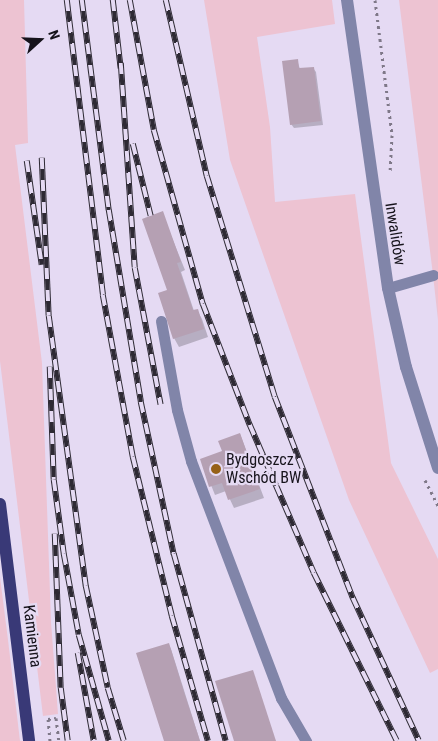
<!DOCTYPE html>
<html>
<head>
<meta charset="utf-8">
<style>
  body { margin:0 }
  #map { position:relative; width:438px; height:741px; overflow:hidden; background:#e5daf3; font-family:"Roboto Condensed",sans-serif }
  div>[style] { position:absolute }
  [style*='--x'] { left:calc(var(--x)*1px); top:calc(var(--y)*1px); width:calc(var(--w)*1px); rotate:calc(var(--a)*1deg) }
  .green>* { inset:0; background:#edc3d2 }
  .shadow>* { inset:0; background:#0003 }
  .building>* { inset:0; background:#b5a0b3 }
  .path>* { height:3px; margin-top:-1.5px; transform-origin:0; background:repeating-linear-gradient(90deg,#7f7888 0 2.5px,transparent 0 6.5px) }
  .service>* { height:11px; margin:-5.5px; padding:0 5.5px; transform-origin:5.5px; border-radius:5.5px; background:#8185a9 }
  .tertiary>* { height:12px; margin:-6px; padding:0 6px; transform-origin:6px; border-radius:6px; background:#8185a9 }
  .primary>* { height:12px; margin:-6px; padding:0 6px; transform-origin:6px; border-radius:6px; background:#393977 }
  .rail>* { height:5.5px; margin-top:-2.75px; transform-origin:0; background:repeating-linear-gradient(90deg,#e5daf3 0 11px,#2e2a34 0 22px); box-sizing:border-box; border-block:1px solid #2e2a34 }
  .dots>* { width:14px; height:14px; translate:-50% -50%; box-sizing:border-box; border:2px solid #e5daf3; border-radius:50% }
  span { translate:-50% -50%; white-space:nowrap; text-align:center; line-height:1.15; -webkit-text-stroke:4.5px #e5daf3; paint-order:stroke }
  .street-label { font-size:16px; color:#16131b }
  .poi-label { font-size:16px; color:#16131b }
  .left { translate:0 -50%; text-align:left }
  .north { position:absolute; left:15px; top:15px; width:50px; height:50px; -webkit-text-stroke:4px #e5daf3; paint-order:stroke; rotate:70deg; font-size:14px; font-weight:700; line-height:20px; text-align:center; color:#16131b }
  .north::after { content:''; display:block; margin:auto; width:18px; height:22px; background:#16131b; clip-path:polygon(50% 0,100% 100%,50% 72%,0 100%) }
</style>
</head>
<body>
<div id="map">
  <div class="green">
    <i style="clip-path:polygon(0 0,24px 0,28px 143px,15px 145px,42px 363px,51px 622px,58px 714px,43px 716px,46px 741px,0 361px)"></i>
    <i style="clip-path:polygon(204px 0,332px 0,335px 24px,257px 37px,270px 127px,275px 202px,355px 194px,391px 463px,438px 559px,438px 669px,430px 673px,349px 500px,230px 160px)"></i>
    <i style="clip-path:polygon(399px 0,438px 0,438px 320px,433px 275px)"></i>
    <i style="clip-path:polygon(0 577px,8px 640px,20px 741px,0 741px)"></i>
  </div>
  <div class="shadow">
    <i style="clip-path:polygon(297px 60px,300px 69px,313px 68px,316px 72px,323px 125px,294px 128px,291px 124px)"></i>
    <i style="clip-path:polygon(162px 213px,185px 270px,181px 272px,194px 311px,197px 310px,202px 319px,208px 337px,179px 347px,174px 338px)"></i>
    <i style="clip-path:polygon(240px 434px,264px 498px,234px 508px,226px 491px,215px 495px,201px 460px,223px 452px)"></i>
    <i style="clip-path:polygon(169px 645px,171px 649px,200px 741px,165px 741px)"></i>
  </div>
  <div class="building">
    <i style="clip-path:polygon(298px 59px,299px 68px,314px 67px,321px 121px,290px 125px,282px 61px)"></i>
    <i style="clip-path:polygon(163px 211px,181px 262px,177px 263px,193px 310px,198px 309px,204px 329px,173px 339px,158px 293px,167px 290px,142px 219px)"></i>
    <i style="clip-path:polygon(240px 433px,260px 489px,228px 500px,222px 483px,209px 487px,200px 459px,222px 451px,218px 441px)"></i>
    <i style="clip-path:polygon(169px 643px,184px 692px,200px 741px,164px 741px,136px 653px)"></i>
    <i style="clip-path:polygon(253px 670px,276px 741px,234px 741px,215px 681px)"></i>
  </div>
  <div class="path">
    <i style="--x:375;--y:0;--w:136;--a:82.8"></i>
    <i style="--x:392;--y:135;--w:38;--a:93"></i>
    <i style="--x:425;--y:480;--w:29;--a:63"></i>
    <i style="--x:50;--y:741;--w:22;--a:-95"></i>
    <i style="--x:48;--y:719;--w:8;--a:-7"></i>
    <i style="--x:56;--y:718;--w:23;--a:83"></i>
  </div>
  <div class="service">
    <i style="--x:388;--y:288;--w:47;--a:-16.1"></i>
    <i style="--x:161;--y:321;--w:90;--a:79.8"></i>
    <i style="--x:177;--y:410;--w:53;--a:74.6"></i>
    <i style="--x:191;--y:461;--w:254;--a:69.2"></i>
    <i style="--x:281;--y:698;--w:50;--a:59.8"></i>
  </div>
  <div class="tertiary">
    <i style="--x:347;--y:0;--w:291;--a:81.9"></i>
    <i style="--x:388;--y:288;--w:81;--a:77.2"></i>
    <i style="--x:406;--y:367;--w:106;--a:72.4"></i>
  </div>
  <div class="primary">
    <i style="--x:0;--y:504;--w:239;--a:83"></i>
  </div>
  <div class="rail">
    <i style="--x:67;--y:0;--w:297;--a:83"></i>
    <i style="--x:103;--y:295;--w:165;--a:79.5"></i>
    <i style="--x:133;--y:457;--w:164;--a:76.2"></i>
    <i style="--x:172;--y:616;--w:130;--a:73.9"></i>
    <i style="--x:82;--y:0;--w:212;--a:82.7"></i>
    <i style="--x:109;--y:210;--w:195;--a:80.5"></i>
    <i style="--x:141;--y:402;--w:156;--a:77.8"></i>
    <i style="--x:174;--y:554;--w:194;--a:74.5"></i>
    <i style="--x:113;--y:0;--w:69;--a:83.4"></i>
    <i style="--x:130;--y:0;--w:132;--a:79.5"></i>
    <i style="--x:154;--y:130;--w:181;--a:74.3"></i>
    <i style="--x:203;--y:304;--w:130;--a:68.8"></i>
    <i style="--x:250;--y:425;--w:161;--a:66.6"></i>
    <i style="--x:314;--y:573;--w:187;--a:63.7"></i>
    <i style="--x:166;--y:0;--w:181;--a:76.9"></i>
    <i style="--x:207;--y:176;--w:231;--a:72.9"></i>
    <i style="--x:275;--y:397;--w:216;--a:68.8"></i>
    <i style="--x:353;--y:598;--w:157;--a:65.2"></i>
    <i style="--x:121;--y:63;--w:205;--a:86.1"></i>
    <i style="--x:135;--y:268;--w:139;--a:79.3"></i>
    <i style="--x:133;--y:144;--w:74;--a:76"></i>
    <i style="--x:42;--y:158;--w:158;--a:87.5"></i>
    <i style="--x:49;--y:316;--w:273;--a:82.2"></i>
    <i style="--x:86;--y:586;--w:104;--a:77.8"></i>
    <i style="--x:108;--y:688;--w:55;--a:73.2"></i>
    <i style="--x:27;--y:161;--w:105;--a:81.8"></i>
    <i style="--x:50;--y:367;--w:113;--a:88"></i>
    <i style="--x:54;--y:480;--w:75;--a:82.3"></i>
    <i style="--x:64;--y:554;--w:82;--a:79.5"></i>
    <i style="--x:79;--y:635;--w:110;--a:74.2"></i>
    <i style="--x:55;--y:534;--w:154;--a:87.8"></i>
    <i style="--x:61;--y:688;--w:53;--a:82.5"></i>
    <i style="--x:78;--y:653;--w:89;--a:79.7"></i>
  </div>
  <div class="dots">
    <i style="left:216px;top:469px;background:#966117"></i>
  </div>
  <div class="street-label">
    <span style="left:395px;top:234px;rotate:81deg">Inwalidów</span>
    <span style="left:32px;top:636px;rotate:83deg">Kamienna</span>
  </div>
  <div class="poi-label">
    <span class="left" style="left:226px;top:469px">Bydgoszcz<br>Wschód BW</span>
  </div>
  <div class="north">N</div>
</div>
</body>
</html>
